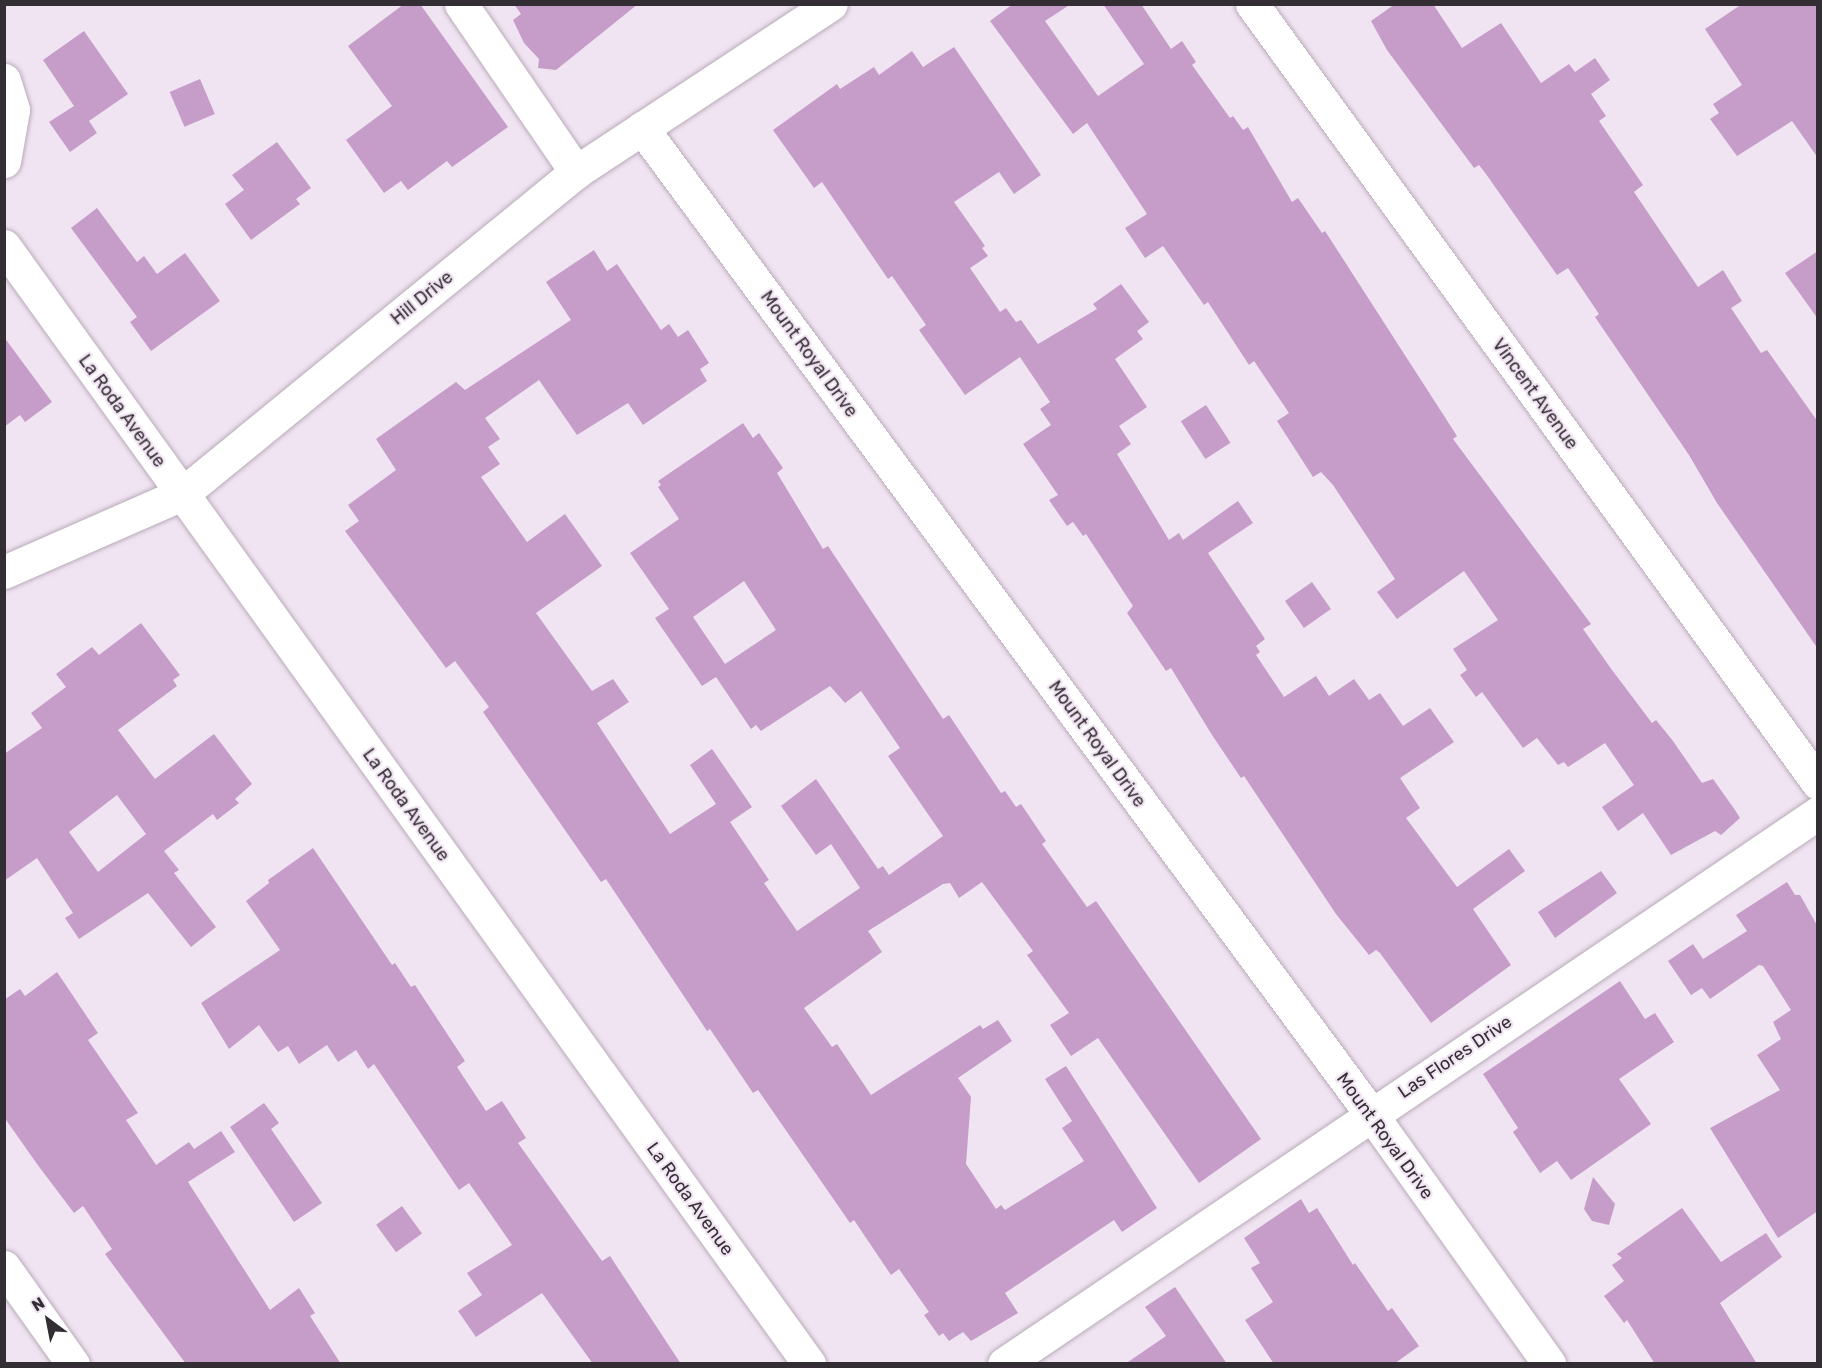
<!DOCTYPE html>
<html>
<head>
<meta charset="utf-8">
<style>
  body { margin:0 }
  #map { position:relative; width:1822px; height:1368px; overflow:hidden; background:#f1e4f2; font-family:Rubik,sans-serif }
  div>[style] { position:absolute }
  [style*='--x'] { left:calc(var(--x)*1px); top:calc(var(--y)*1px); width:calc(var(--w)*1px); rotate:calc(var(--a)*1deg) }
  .building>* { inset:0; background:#c59dc8; transform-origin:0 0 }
  .roads { filter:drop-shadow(0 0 2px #b8abb9) drop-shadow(0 0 2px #b8abb9) }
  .street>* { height:33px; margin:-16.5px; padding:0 16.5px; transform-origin:16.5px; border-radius:16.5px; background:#fff }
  span { translate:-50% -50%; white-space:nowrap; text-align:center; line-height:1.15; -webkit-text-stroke:4.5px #f1e4f2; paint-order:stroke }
  .street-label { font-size:18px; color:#332e34 }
  .frame { position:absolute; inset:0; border:6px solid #332e34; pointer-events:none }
  .north { position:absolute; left:18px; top:1290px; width:60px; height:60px; -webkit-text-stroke:4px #f1e4f2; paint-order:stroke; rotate:328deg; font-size:16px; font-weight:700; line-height:24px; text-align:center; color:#332e34 }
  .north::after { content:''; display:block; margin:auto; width:21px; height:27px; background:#332e34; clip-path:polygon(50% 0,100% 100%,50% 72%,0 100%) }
</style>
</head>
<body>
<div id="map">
  <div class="building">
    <i style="clip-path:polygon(404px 4px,420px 4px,508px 127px,452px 167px,447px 161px,408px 190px,401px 181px,384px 193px,346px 140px,392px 106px,348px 46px)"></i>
    <i style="clip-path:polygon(514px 4px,638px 4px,556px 70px,538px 68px,539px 59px,524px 43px,513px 20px,521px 14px)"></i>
    <i style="clip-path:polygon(1013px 4px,1071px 4px,1045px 21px,1098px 96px,1144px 64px,1103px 4px,1141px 4px,1171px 49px,1182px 41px,1196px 62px,1192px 65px,1230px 118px,1233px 116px,1243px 130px,1248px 127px,1292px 202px,1298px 198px,1322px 233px,1325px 231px,1457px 436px,1453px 439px,1591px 624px,1583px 629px,1612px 670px,1652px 723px,1656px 720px,1673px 741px,1702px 783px,1713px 779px,1735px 810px,1740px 818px,1721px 835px,1715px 831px,1671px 855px,1643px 813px,1618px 831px,1602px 807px,1634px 785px,1605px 743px,1568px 767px,1564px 762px,1558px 765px,1537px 738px,1523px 748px,1482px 692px,1476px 697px,1460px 675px,1467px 670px,1453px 649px,1498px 620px,1464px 571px,1397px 619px,1377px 592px,1395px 579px,1333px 485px,1321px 472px,1313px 477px,1277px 421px,1289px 413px,1254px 361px,1249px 365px,1208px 302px,1204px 305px,1163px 246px,1145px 258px,1125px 228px,1147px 214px,1087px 123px,1073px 134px,990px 21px)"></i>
    <i style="clip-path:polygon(1395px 4px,1433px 4px,1462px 48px,1501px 23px,1541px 83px,1569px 64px,1575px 72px,1595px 58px,1610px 80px,1591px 94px,1606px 116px,1599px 121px,1643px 185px,1634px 192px,1698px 287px,1723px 270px,1742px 301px,1731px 308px,1761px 353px,1767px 350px,1818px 422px,1818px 649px,1717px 503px,1689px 455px,1595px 317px,1599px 314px,1568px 268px,1557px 275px,1486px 174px,1479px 165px,1474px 168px,1387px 50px,1371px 21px)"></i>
    <i style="clip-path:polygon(1742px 4px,1818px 4px,1818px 158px,1792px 121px,1737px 156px,1710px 119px,1719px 113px,1713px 104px,1742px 85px,1705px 29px)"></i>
    <i style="clip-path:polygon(84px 31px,128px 94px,89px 121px,97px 133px,70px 152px,49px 122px,74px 106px,43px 60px)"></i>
    <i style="clip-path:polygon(954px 47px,1041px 175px,1014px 194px,999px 172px,954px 202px,985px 246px,982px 248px,988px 256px,970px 268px,1000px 312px,1006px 308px,1016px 322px,1021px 320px,1038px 344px,1097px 309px,1093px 304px,1121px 284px,1149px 322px,1137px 331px,1143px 339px,1115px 359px,1147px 407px,1119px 426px,1131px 444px,1117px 454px,1169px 540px,1179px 533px,1183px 540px,1238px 501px,1253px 523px,1208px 553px,1265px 639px,1256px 646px,1260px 652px,1256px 655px,1284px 697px,1316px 676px,1329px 696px,1354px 679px,1369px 700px,1380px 693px,1403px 726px,1430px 708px,1454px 742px,1400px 778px,1420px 808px,1406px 818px,1457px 887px,1509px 849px,1525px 871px,1473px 909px,1511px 965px,1431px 1023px,1380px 953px,1376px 950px,1369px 955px,1336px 914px,1244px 776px,1241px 778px,1212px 735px,1171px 668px,1166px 671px,1127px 613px,1133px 606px,1086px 534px,1083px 536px,1073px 522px,1067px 526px,1049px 500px,1058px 495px,1023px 444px,1051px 425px,1040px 409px,1050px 402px,1020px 357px,965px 395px,919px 330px,926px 325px,892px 276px,888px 279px,822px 182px,814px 188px,773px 130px,837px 84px,840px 89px,874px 67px,879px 75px,912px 51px,923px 67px)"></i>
    <i style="left:200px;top:79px;width:38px;height:33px;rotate:67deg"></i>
    <i style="clip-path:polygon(277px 142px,311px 188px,296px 199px,300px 204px,251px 240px,225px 204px,244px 190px,232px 175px)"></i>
    <i style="clip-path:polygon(97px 208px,137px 262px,144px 256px,157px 274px,185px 253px,220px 301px,151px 351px,130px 322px,137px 317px,71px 228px)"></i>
    <i style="clip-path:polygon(evenodd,594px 250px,607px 271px,617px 264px,661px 330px,669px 324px,678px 337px,688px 330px,709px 363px,700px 369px,707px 381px,643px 425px,628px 403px,577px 435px,539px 380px,485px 418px,500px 439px,488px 447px,500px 464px,481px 477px,527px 542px,565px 514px,602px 566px,536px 613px,592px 691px,613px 679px,629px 702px,597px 723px,670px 834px,716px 804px,690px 765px,712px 749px,752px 807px,730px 822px,769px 880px,764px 883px,797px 931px,860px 888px,831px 844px,816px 855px,781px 806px,816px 779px,878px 869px,883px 866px,889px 875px,943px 836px,888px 756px,900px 748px,861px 691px,845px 703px,830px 686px,761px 731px,756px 725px,751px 729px,716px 677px,702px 686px,655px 618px,669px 609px,630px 553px,679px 519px,658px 487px,661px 485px,658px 481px,743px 423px,753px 438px,759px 433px,783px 468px,777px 473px,823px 549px,828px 546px,943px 719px,949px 715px,1001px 793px,1005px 791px,1016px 807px,1021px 804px,1046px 841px,1042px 844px,1087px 907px,1096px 901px,1261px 1139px,1199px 1183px,1098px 1038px,1071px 1056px,1050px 1025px,1069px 1013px,1027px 955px,1033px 951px,982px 882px,959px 898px,950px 883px,943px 884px,868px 931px,882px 952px,804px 1008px,832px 1047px,837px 1044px,871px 1095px,980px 1025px,983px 1029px,998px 1020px,1012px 1041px,958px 1078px,971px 1097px,966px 1164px,996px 1209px,1001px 1205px,1005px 1210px,1084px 1161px,1062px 1128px,1072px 1121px,1045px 1079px,1066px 1066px,1157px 1208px,1122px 1232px,1114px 1220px,1005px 1293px,1018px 1313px,971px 1341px,963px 1332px,949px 1341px,943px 1333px,939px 1336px,924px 1315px,929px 1312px,899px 1269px,891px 1275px,854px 1220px,850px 1223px,758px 1090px,753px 1093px,710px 1029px,707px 1031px,606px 879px,601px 882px,483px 712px,489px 707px,455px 661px,446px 668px,345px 531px,359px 521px,348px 505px,396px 470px,376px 439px,456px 382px,465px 390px,571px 320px,546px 282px,594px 250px,744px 581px,776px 630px,725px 664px,693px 617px,744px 581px)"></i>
    <i style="clip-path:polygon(1818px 251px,1818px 319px,1785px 273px)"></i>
    <i style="clip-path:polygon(4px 337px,52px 402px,25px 422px,20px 415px,4px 427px)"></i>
    <i style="left:1206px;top:405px;width:45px;height:30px;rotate:57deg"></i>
    <i style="left:1312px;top:582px;width:33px;height:33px;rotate:55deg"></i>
    <i style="clip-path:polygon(evenodd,141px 623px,180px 675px,173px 680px,177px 686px,118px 730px,155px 779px,214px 734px,252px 784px,235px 799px,239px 803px,217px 820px,213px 814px,164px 851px,179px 870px,174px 873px,216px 927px,191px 947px,148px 893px,79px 939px,65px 918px,73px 913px,37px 858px,4px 881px,4px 754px,42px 728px,31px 713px,66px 687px,56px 674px,92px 647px,99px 655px,141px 623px,117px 795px,146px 834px,98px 872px,69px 832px,117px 795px)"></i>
    <i style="clip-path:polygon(313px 848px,392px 965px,395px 963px,411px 987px,415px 985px,465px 1061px,457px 1067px,486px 1111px,502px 1101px,526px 1138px,518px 1143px,602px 1261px,610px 1256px,681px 1364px,593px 1364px,542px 1293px,476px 1337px,458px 1311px,482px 1295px,467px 1273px,512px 1245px,469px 1183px,459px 1190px,374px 1064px,368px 1069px,356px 1050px,338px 1062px,327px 1045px,299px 1064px,288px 1046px,278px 1052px,259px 1025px,229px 1049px,201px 1003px,280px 950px,246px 901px,269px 883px,268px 880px)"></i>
    <i style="clip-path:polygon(1601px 871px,1617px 893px,1555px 938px,1538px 912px)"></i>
    <i style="clip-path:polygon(1787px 882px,1795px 895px,1800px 895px,1818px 927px,1818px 1211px,1778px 1238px,1710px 1128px,1780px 1090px,1757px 1055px,1781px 1039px,1773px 1022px,1791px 1010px,1763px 966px,1759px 965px,1710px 999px,1702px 988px,1691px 995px,1668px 961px,1693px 944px,1703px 959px,1747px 931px,1736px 915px)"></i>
    <i style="clip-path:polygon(57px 972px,98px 1033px,88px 1040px,138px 1113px,126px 1120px,156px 1165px,189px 1142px,194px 1149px,221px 1131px,235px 1152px,188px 1182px,270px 1310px,299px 1288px,315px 1313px,310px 1316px,341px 1364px,186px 1364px,105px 1254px,112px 1249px,83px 1206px,74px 1213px,37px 1164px,4px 1117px,4px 1000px,20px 989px,25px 996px)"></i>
    <i style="clip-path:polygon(1620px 981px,1645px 1019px,1655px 1013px,1674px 1042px,1619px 1079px,1651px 1124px,1571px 1180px,1557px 1161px,1540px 1173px,1513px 1132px,1518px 1128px,1483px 1074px)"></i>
    <i style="clip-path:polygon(264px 1103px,279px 1123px,271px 1129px,322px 1203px,294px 1222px,230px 1127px)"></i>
    <i style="clip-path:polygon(1593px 1177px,1615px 1204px,1609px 1225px,1592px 1221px,1584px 1209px)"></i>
    <i style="clip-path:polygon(1301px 1199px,1309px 1213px,1317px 1208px,1353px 1265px,1355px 1263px,1388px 1311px,1392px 1308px,1419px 1346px,1394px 1364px,1274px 1364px,1245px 1320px,1273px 1302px,1251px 1268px,1260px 1263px,1244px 1238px)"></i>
    <i style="left:402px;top:1206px;width:34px;height:32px;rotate:54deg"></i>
    <i style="clip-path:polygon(1682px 1208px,1721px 1262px,1766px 1233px,1782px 1257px,1720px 1303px,1757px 1364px,1655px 1364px,1627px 1320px,1624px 1323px,1604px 1296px,1624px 1281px,1612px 1265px,1622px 1258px,1617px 1254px)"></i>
    <i style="clip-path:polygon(1175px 1287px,1227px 1364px,1125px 1364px,1166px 1336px,1145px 1307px)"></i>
  </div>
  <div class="roads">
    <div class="street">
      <i style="--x:461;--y:4;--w:204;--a:55.6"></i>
      <i style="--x:1252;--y:4;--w:963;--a:54"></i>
      <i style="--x:4;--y:80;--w:31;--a:73"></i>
      <i style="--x:13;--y:110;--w:52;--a:100"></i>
      <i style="--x:642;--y:128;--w:1226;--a:53.52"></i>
      <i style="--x:1371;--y:1114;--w:307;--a:54.5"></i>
      <i style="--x:4;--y:246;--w:1378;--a:54.24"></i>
      <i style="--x:4;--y:572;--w:194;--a:-23.7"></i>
      <i style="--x:182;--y:494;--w:509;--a:-39.26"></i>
      <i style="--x:576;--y:172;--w:305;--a:-33.4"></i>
      <i style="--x:4;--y:1267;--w:119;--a:54.6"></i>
      <i style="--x:1004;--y:1364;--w:983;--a:-34.09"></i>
    </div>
  </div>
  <div class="street-label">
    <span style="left:422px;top:298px;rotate:-39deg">Hill Drive</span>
    <span style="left:809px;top:354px;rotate:54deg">Mount Royal Drive</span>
    <span style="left:1535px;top:394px;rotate:54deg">Vincent Avenue</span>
    <span style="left:122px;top:411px;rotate:54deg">La Roda Avenue</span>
    <span style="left:1097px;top:744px;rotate:54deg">Mount Royal Drive</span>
    <span style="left:406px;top:805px;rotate:54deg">La Roda Avenue</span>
    <span style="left:1455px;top:1057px;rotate:-34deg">Las Flores Drive</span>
    <span style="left:1385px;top:1136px;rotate:54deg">Mount Royal Drive</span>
    <span style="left:690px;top:1199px;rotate:54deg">La Roda Avenue</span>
  </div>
  <div class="frame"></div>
  <div class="north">N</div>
</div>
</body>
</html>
